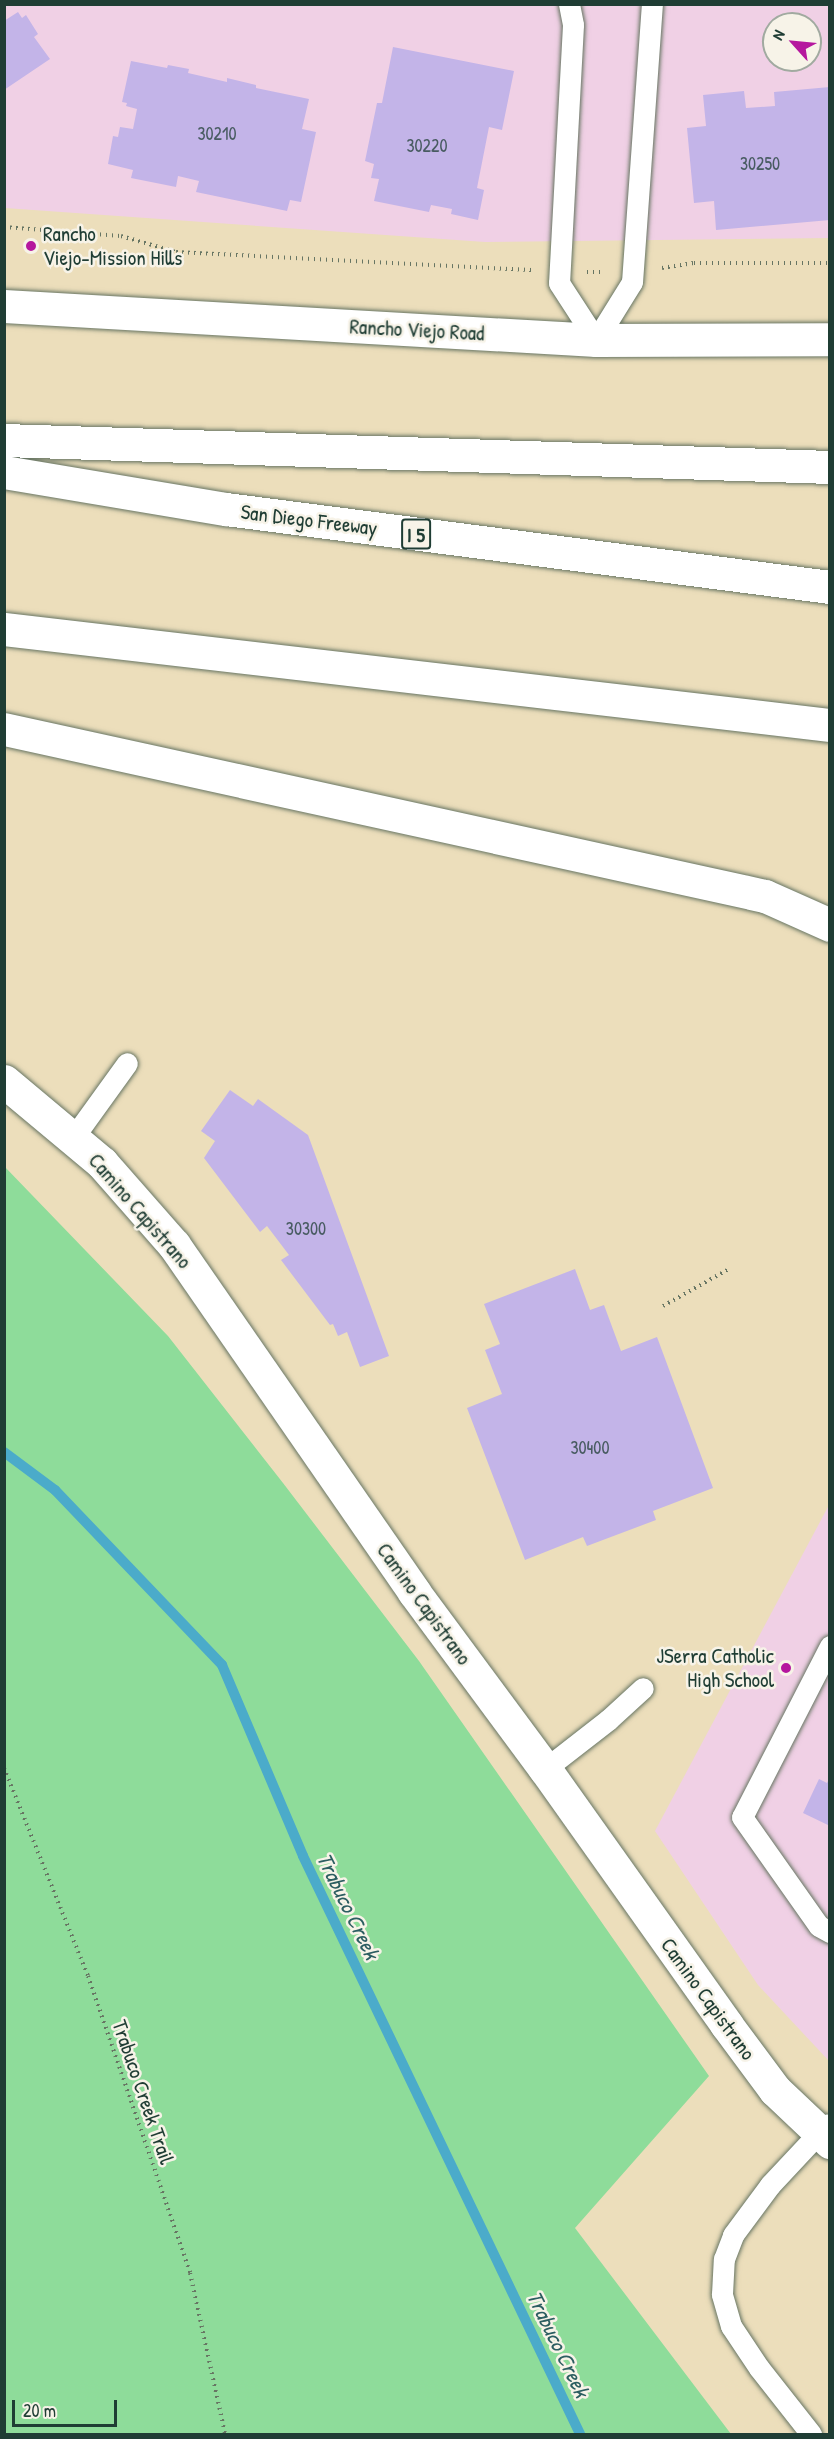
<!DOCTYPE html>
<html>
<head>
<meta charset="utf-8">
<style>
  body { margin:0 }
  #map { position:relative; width:834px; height:2439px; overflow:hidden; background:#ecdebb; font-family:"Patrick Hand",sans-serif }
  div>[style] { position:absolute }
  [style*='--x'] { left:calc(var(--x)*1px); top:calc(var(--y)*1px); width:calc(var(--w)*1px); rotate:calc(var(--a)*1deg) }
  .built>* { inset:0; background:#f0d0e5 }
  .green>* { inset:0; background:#8edc9a }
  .stream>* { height:10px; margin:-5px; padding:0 5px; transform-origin:5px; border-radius:5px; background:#4babca }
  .building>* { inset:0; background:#c3b4e8 }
  .path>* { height:4px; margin-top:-2px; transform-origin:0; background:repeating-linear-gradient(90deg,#677563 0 1.5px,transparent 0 6px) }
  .roads { filter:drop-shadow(0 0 2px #677563) drop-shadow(0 0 2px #677563) }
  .lane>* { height:21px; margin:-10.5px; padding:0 10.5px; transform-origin:10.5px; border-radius:10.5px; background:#fff }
  .secondary>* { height:33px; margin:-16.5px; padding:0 16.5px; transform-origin:16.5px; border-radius:16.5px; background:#fff }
  .highway>* { height:33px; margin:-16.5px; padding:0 16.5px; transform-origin:16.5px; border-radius:16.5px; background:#fff }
  .dots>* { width:16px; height:16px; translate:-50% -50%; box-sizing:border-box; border:3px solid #f7f3e8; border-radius:50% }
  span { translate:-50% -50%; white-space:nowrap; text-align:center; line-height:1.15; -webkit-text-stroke:5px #f7f3e8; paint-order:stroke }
  .number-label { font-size:18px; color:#485b61 }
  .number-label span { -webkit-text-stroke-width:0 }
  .shield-label span { padding:2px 4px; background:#f7f3e8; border:2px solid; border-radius:4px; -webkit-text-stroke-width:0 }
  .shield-label { font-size:20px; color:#1f3d34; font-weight:700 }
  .poi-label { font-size:21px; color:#1f3d34 }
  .left { translate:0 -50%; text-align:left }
  .right { translate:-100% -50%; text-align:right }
  .street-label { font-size:21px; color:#1f3d34 }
  .water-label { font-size:22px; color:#2c5e61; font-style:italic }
  .frame { position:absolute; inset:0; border:6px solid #1f3d34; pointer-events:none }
  .north { position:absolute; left:762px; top:12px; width:60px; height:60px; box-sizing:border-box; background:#f7f3e8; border:2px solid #a1aaa0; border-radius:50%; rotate:297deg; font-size:16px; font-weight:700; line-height:24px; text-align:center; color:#1f3d34 }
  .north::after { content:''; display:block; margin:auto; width:21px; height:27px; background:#b5179e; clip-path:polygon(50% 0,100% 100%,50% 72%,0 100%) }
  .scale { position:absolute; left:12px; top:2400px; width:105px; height:27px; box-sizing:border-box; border:3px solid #1f3d34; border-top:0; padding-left:8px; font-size:18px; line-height:21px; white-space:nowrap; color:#1f3d34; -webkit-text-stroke:4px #f7f3e8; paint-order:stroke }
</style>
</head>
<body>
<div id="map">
  <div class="built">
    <i style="clip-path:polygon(evenodd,4px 5px,829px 5px,829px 238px,485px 242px,5px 208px,4px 5px,774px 24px,810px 24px,810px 60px,774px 60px,774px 24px)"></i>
    <i style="clip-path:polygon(829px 1505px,829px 2061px,758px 1985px,655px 1831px)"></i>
  </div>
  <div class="green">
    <i style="clip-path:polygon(4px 1166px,168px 1336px,283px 1483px,419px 1661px,709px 2076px,575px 2228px,731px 2434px,5px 2434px)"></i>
  </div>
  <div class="stream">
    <i style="--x:4;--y:1452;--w:64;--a:36.7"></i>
    <i style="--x:55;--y:1490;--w:242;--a:46.3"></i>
    <i style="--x:222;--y:1665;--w:207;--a:67"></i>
    <i style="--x:303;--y:1856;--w:641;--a:64.39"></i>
  </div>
  <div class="building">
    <i style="clip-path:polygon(18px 12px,22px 18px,26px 15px,38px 34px,34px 37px,50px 59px,4px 90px,4px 21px)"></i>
    <i style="clip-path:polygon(393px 47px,514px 71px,502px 130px,489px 127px,477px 188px,484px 190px,478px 220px,451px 214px,452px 209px,431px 205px,429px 212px,374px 201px,379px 179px,371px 178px,374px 164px,365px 161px,377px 103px,382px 103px)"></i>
    <i style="clip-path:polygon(131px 61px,167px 68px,168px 65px,189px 69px,188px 73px,227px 82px,227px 78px,256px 85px,256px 88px,309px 99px,302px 129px,316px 132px,301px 202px,290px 200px,287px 211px,196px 192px,199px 181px,178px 176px,176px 187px,131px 178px,133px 170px,108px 164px,113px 136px,118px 137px,120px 127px,133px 129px,137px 109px,126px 106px,127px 103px,122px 102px)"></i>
    <i style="clip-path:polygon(830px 87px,830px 220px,716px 230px,714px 201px,694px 203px,687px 128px,706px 126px,703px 95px,744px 91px,746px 108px,775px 106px,774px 92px)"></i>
    <i style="clip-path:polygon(230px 1090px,253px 1106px,258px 1099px,308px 1135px,389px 1356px,360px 1367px,347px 1332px,338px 1336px,333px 1324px,330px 1325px,281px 1260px,289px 1255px,267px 1226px,260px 1232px,204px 1158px,215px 1141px,201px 1131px)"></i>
    <i style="clip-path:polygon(575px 1269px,590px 1310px,604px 1305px,621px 1351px,657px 1337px,713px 1488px,653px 1511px,656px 1520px,587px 1546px,583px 1537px,525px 1560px,467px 1408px,502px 1394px,485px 1350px,500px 1344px,484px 1304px)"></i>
    <i style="clip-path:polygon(830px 1777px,830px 1826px,803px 1813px,819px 1779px,827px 1783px)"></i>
  </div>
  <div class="path">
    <i style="--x:4;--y:227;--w:117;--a:4.4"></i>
    <i style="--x:121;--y:236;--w:57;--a:16.2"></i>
    <i style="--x:176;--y:252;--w:356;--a:2.9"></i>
    <i style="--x:662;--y:268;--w:32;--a:-9"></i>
    <i style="--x:694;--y:263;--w:136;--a:0"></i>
    <i style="--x:587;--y:272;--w:17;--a:0"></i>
    <i style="--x:663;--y:1306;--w:76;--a:-29.3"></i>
    <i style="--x:4;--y:1768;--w:224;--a:68"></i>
    <i style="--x:88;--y:1976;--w:314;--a:71"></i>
    <i style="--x:190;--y:2273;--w:165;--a:77.7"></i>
  </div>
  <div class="roads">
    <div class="lane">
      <i style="--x:569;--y:4;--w:21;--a:79"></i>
      <i style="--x:573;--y:25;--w:258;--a:93.1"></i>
      <i style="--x:559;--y:283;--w:68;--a:57"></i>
      <i style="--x:596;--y:340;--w:68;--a:-58.2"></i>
      <i style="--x:632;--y:282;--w:279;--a:-85.9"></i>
      <i style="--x:73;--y:1138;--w:92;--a:-54.2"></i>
      <i style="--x:830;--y:1646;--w:192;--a:117.2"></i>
      <i style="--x:742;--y:1817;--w:133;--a:54.8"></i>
      <i style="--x:819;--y:1926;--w:13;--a:29"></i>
      <i style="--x:545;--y:1769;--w:80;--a:-37.9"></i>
      <i style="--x:608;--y:1720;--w:47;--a:-42.4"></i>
      <i style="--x:811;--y:2434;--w:84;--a:-128.2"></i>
      <i style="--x:759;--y:2368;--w:50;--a:-123.7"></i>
      <i style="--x:731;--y:2326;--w:33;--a:-106"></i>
      <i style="--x:722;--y:2294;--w:35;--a:-87"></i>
      <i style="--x:724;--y:2259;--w:26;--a:-69"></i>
      <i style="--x:733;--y:2235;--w:62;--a:-53.5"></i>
      <i style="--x:770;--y:2185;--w:83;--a:-46.9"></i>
    </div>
    <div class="secondary">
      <i style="--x:4;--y:306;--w:593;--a:3.29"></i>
      <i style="--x:596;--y:340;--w:234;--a:-0.2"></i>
      <i style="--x:4;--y:1081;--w:128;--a:39.9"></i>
      <i style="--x:102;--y:1163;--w:109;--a:48.7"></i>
      <i style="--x:174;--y:1245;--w:422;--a:55.3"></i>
      <i style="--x:414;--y:1592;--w:220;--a:53.5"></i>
      <i style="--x:545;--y:1769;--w:313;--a:54.6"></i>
      <i style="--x:726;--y:2024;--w:82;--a:53.4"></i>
      <i style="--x:775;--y:2090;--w:76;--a:43.4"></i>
    </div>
    <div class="highway">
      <i style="--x:4;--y:440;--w:826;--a:1.87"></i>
      <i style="--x:4;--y:472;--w:225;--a:9.5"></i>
      <i style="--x:226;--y:509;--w:609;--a:7.36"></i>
      <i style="--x:4;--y:629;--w:832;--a:6.63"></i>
      <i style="--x:4;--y:729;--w:779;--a:12.38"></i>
      <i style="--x:765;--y:896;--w:71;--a:24"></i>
    </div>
  </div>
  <div class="dots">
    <i style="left:31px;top:246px;background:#b5179e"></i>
    <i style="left:786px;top:1668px;background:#b5179e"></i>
  </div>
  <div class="number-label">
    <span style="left:217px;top:134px">30210</span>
    <span style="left:427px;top:146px">30220</span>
    <span style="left:760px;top:164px">30250</span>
    <span style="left:306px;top:1229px">30300</span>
    <span style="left:590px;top:1448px">30400</span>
  </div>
  <div class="shield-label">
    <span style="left:416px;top:534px">I 5</span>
  </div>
  <div class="poi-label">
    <span class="left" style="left:43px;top:246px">Rancho<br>Viejo-Mission Hills</span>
    <span class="right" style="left:774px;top:1668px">JSerra Catholic<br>High School</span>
  </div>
  <div class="street-label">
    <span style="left:417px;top:330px;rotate:3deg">Rancho Viejo Road</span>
    <span style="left:309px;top:520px;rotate:7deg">San Diego Freeway</span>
    <span style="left:140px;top:1211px;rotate:49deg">Camino Capistrano</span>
    <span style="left:424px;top:1604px;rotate:54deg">Camino Capistrano</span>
    <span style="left:708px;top:1999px;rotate:54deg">Camino Capistrano</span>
    <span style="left:143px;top:2092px;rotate:71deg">Trabuco Creek Trail</span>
  </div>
  <div class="water-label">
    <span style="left:348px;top:1906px;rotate:64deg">Trabuco Creek</span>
    <span style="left:558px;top:2344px;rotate:64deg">Trabuco Creek</span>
  </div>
  <div class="frame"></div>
  <div class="north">N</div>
  <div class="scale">20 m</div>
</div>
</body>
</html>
